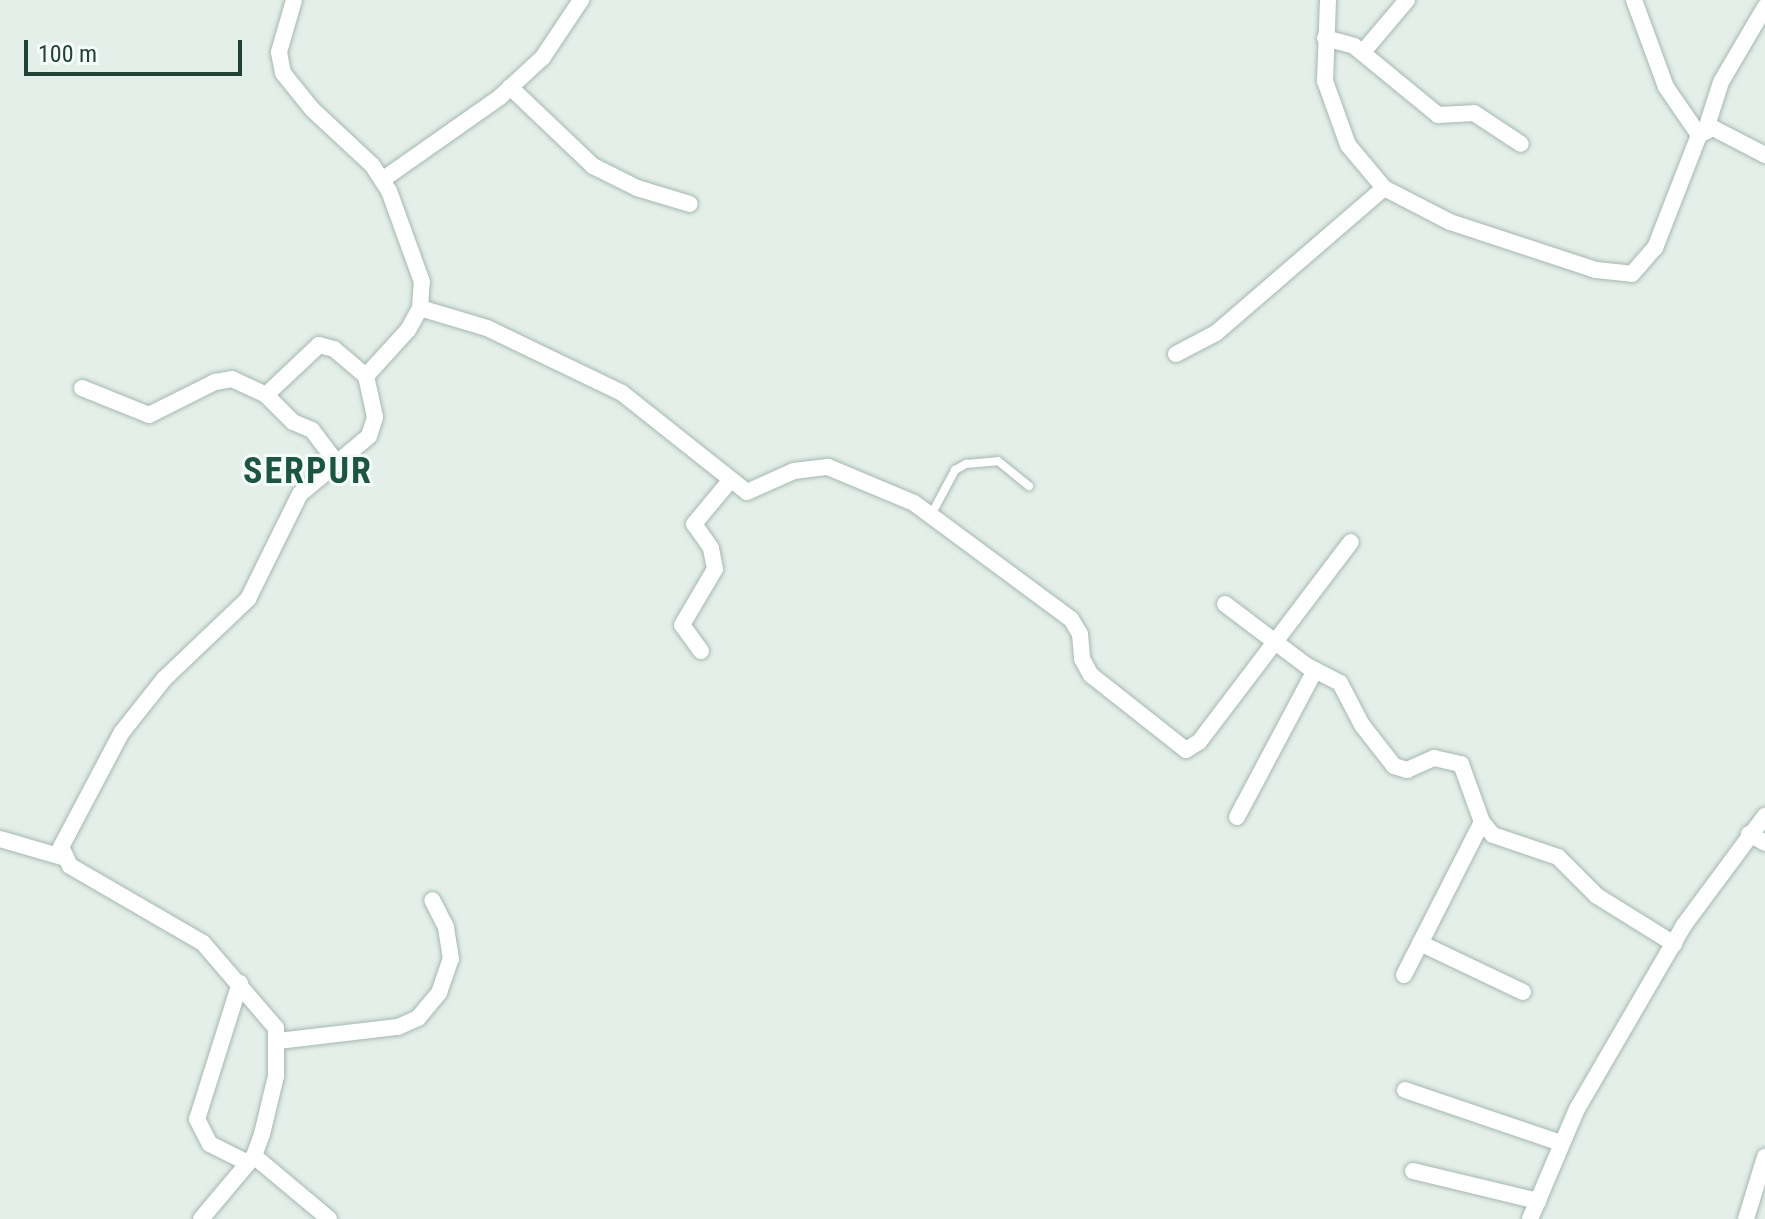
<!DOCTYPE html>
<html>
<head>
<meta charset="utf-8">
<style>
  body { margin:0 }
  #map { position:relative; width:1765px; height:1219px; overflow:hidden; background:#e4efe9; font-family:"Roboto Condensed",sans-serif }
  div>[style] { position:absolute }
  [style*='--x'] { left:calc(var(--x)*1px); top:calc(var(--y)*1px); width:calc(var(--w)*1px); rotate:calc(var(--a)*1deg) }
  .roads { filter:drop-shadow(0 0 2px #a6b8b0) drop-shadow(0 0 2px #a6b8b0) }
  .service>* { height:8px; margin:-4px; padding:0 4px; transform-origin:4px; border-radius:4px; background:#fff }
  .minor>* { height:16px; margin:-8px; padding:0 8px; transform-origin:8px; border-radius:8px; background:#fff }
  span { translate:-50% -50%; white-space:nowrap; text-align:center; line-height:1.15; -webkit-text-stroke:6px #f5fbf8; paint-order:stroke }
  .district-label { font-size:36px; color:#1c5643; font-weight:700; letter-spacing:2px }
  .scale { position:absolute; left:24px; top:40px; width:218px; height:36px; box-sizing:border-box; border:4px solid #224237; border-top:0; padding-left:10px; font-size:24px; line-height:28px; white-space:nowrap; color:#224237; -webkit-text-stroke:6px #f5fbf8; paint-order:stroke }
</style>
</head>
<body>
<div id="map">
  <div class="roads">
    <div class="service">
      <i style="--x:931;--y:515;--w:51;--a:-61.9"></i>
      <i style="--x:955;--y:470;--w:13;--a:-29"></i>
      <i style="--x:966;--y:464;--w:32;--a:-5"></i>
      <i style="--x:998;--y:461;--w:40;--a:39"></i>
    </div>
    <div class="minor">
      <i style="--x:1328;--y:0;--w:81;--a:92.1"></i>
      <i style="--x:1325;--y:81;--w:68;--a:70.2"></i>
      <i style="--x:1348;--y:145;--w:56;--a:50.1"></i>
      <i style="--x:1384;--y:188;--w:74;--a:27.3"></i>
      <i style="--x:1450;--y:222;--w:154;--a:18.2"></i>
      <i style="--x:1596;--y:270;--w:36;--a:6"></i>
      <i style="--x:1632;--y:274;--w:35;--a:-49"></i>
      <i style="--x:1655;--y:248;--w:121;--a:-68.7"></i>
      <i style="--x:1699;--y:135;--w:16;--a:-27"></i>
      <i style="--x:1713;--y:128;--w:59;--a:27.4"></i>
      <i style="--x:1634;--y:0;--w:93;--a:69.8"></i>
      <i style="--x:1666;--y:87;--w:58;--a:55.5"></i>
      <i style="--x:1325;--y:38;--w:30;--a:15"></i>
      <i style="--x:1354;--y:46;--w:109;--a:39.4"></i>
      <i style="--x:1438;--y:115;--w:36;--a:-3"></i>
      <i style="--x:1474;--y:113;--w:56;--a:33.4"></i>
      <i style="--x:1363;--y:52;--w:68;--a:-49.8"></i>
      <i style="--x:510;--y:87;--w:115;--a:43.6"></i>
      <i style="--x:593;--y:166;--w:49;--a:26.6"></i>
      <i style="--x:637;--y:188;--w:55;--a:16.8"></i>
      <i style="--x:1706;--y:129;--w:49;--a:-72.3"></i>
      <i style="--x:1721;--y:82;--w:87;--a:-59.6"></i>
      <i style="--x:382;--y:180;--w:144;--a:-35.1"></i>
      <i style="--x:500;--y:97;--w:59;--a:-42.9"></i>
      <i style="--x:543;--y:57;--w:69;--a:-56.3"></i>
      <i style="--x:420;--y:308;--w:70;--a:16.6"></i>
      <i style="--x:487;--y:328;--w:150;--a:25.7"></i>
      <i style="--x:622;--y:393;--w:159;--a:38.4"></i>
      <i style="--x:747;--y:492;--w:51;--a:-24.1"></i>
      <i style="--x:794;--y:471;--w:34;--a:-7"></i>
      <i style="--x:828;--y:467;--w:93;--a:22.7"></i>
      <i style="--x:914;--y:503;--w:195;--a:36.5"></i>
      <i style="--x:1071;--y:619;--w:17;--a:59"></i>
      <i style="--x:1080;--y:634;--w:25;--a:85"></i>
      <i style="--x:1082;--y:659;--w:18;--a:61"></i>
      <i style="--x:1091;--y:675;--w:121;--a:38.3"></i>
      <i style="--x:1186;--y:750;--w:15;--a:-32"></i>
      <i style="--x:1199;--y:742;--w:251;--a:-52.8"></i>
      <i style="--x:1176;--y:354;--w:45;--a:-27.7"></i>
      <i style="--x:1216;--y:333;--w:222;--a:-40.8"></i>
      <i style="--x:82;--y:388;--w:72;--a:21.9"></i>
      <i style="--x:149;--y:415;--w:74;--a:-26.6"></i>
      <i style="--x:215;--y:382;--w:17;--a:-10"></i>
      <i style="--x:232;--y:379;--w:38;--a:25"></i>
      <i style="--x:266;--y:395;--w:38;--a:45"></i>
      <i style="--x:293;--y:422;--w:21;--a:23"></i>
      <i style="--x:312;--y:430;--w:41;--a:52.9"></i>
      <i style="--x:266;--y:395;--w:73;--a:-43.3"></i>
      <i style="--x:319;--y:345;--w:16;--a:15"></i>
      <i style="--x:334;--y:349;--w:42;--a:40.2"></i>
      <i style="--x:1225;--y:604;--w:103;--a:37.1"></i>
      <i style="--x:1307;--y:666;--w:37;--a:27"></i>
      <i style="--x:1340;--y:683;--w:47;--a:62.4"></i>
      <i style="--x:1362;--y:725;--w:52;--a:52"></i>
      <i style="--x:1394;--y:766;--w:14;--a:17"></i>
      <i style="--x:1407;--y:770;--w:30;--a:-24"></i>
      <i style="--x:1434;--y:758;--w:28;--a:13"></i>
      <i style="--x:1461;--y:764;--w:62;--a:70.1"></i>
      <i style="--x:1482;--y:822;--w:17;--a:50"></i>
      <i style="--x:1493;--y:835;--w:69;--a:18.7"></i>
      <i style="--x:1558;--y:857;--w:55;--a:45"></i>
      <i style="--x:1597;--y:896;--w:91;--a:31.9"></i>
      <i style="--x:701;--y:651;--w:32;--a:-126"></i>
      <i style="--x:682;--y:625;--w:65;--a:-59.5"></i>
      <i style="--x:715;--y:569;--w:21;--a:-101"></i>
      <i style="--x:711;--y:548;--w:29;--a:-125"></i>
      <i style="--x:694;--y:524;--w:55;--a:-50.2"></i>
      <i style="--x:1237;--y:817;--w:166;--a:-62"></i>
      <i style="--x:1749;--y:834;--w:18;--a:29"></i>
      <i style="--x:0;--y:839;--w:65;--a:16.2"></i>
      <i style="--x:1420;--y:943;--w:114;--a:25.4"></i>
      <i style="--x:1404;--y:975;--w:172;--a:-63"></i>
      <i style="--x:240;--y:983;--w:143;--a:107.5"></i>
      <i style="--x:197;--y:1119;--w:28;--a:63"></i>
      <i style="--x:210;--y:1144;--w:42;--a:26.6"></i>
      <i style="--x:278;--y:1041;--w:121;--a:-6.7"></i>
      <i style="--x:398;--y:1027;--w:22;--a:-24"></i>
      <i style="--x:418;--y:1018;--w:33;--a:-50"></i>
      <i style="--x:439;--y:993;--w:36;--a:-71"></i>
      <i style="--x:451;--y:959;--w:32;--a:-99"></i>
      <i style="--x:446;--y:927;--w:30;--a:-117"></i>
      <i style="--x:1405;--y:1090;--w:165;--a:18.8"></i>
      <i style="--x:254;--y:1156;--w:98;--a:40"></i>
      <i style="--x:1413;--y:1171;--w:129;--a:13.5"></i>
      <i style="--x:201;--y:1219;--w:82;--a:-49.9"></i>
      <i style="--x:254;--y:1156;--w:23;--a:-70"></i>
      <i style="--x:262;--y:1134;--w:60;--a:-76.4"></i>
      <i style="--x:276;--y:1076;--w:48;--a:-90"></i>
      <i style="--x:276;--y:1028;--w:112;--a:-130.7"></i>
      <i style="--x:203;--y:943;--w:154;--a:-149.9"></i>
      <i style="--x:70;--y:866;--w:21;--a:-115"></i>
      <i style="--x:61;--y:847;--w:130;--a:-62.1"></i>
      <i style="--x:122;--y:732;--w:68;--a:-51.6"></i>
      <i style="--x:164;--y:679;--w:116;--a:-43.6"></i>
      <i style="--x:248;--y:599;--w:117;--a:-63.7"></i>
      <i style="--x:300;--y:494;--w:90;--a:-40"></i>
      <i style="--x:369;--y:436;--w:20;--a:-72"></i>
      <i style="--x:375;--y:417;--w:42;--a:-102.4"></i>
      <i style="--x:366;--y:376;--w:62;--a:-47.6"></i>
      <i style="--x:408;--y:330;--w:25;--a:-61"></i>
      <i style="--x:420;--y:308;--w:26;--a:-86"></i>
      <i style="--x:422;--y:282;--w:97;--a:-109.9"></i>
      <i style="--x:389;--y:191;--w:31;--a:-123"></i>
      <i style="--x:372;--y:165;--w:82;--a:-137"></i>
      <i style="--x:312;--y:109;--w:46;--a:-128.9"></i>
      <i style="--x:283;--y:73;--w:21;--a:-101"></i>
      <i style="--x:279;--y:52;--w:54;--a:-73.9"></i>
      <i style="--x:1530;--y:1219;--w:120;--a:-66.9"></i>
      <i style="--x:1577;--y:1109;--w:213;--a:-59.8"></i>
      <i style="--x:1684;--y:925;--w:136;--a:-53.4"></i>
      <i style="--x:1746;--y:1219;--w:65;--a:-73"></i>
    </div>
  </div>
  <div class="district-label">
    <span style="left:308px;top:472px">SERPUR</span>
  </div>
  <div class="scale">100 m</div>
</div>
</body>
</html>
